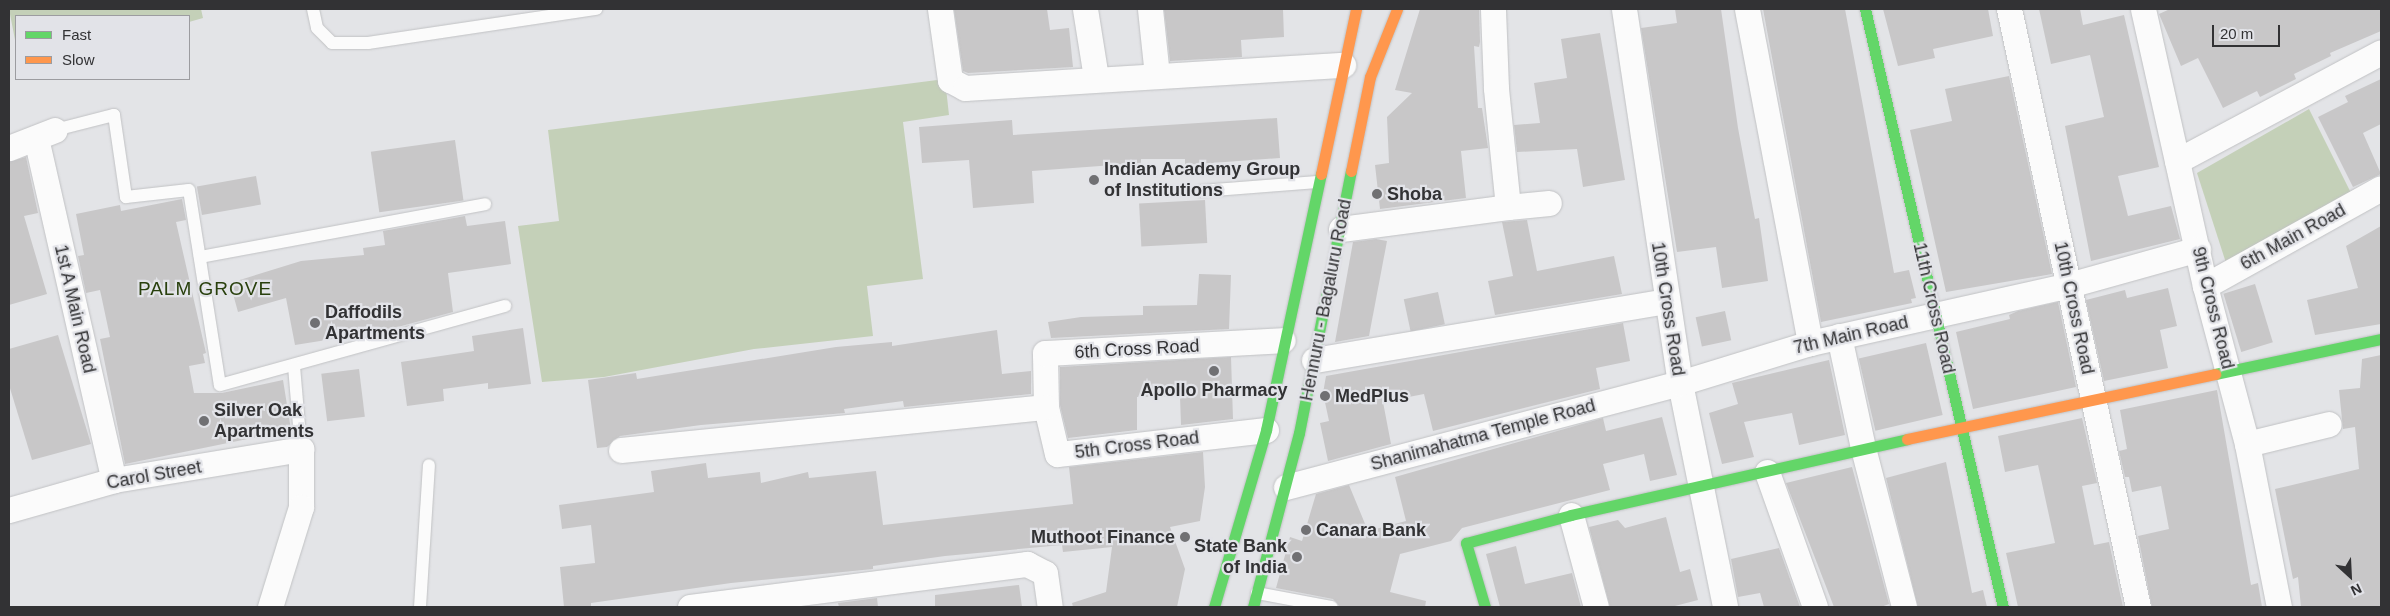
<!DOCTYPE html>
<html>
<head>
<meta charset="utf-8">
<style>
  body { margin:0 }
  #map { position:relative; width:2390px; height:616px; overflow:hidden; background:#e3e4e7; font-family:Arial,sans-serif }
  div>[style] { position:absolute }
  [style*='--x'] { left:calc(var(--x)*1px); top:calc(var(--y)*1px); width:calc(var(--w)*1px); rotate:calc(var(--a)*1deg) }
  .green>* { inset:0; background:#c4d0b8 }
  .building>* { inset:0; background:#c8c7c8; transform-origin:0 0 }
  .roads { filter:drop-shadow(0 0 1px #c1c2c4) drop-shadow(0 0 1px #c1c2c4) }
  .lane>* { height:12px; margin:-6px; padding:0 6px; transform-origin:6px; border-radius:6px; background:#fbfbfb }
  .street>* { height:25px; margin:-12.5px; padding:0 12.5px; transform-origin:12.5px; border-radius:12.5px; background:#fbfbfb }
  .fast>* { height:11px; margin:-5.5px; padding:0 5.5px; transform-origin:5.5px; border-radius:5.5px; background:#63d668 }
  .slow>* { height:11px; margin:-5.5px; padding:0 5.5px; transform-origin:5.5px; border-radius:5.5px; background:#ff974d }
  .dots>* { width:14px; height:14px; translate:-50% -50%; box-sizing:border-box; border:2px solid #e2e3e8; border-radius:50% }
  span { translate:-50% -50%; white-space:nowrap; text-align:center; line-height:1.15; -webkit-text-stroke:4.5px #e2e3e8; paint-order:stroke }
  .poi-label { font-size:18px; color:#323234; font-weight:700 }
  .left { translate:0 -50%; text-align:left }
  .right { translate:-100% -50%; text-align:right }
  .street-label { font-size:18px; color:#323234 }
  .neighbourhood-label { font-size:19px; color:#29400d; letter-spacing:1px }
  .frame { position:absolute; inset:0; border:10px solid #323234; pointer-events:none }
  .legend { position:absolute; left:15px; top:15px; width:175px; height:65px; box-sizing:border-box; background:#e2e3e8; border:1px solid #9c9ca0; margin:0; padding:6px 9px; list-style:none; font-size:15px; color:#323234 }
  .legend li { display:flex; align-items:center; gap:10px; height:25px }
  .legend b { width:25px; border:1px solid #9c9ca0 }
  .north { position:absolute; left:2325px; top:551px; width:50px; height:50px; -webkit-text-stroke:4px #e2e3e8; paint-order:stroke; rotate:155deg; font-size:14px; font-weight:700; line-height:20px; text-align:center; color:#323234 }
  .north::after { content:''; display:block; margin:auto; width:18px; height:22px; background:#323234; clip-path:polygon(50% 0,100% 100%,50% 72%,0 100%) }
  .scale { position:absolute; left:2212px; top:25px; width:68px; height:22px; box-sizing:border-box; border:2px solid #323234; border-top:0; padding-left:6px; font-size:15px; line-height:18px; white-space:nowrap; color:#323234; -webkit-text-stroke:4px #e2e3e8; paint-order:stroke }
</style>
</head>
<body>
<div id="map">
  <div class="green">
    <i style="clip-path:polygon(9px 9px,201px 9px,203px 18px,189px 22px,189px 16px,16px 16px,16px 45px)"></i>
    <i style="clip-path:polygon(945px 79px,949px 115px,903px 122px,923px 279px,867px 286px,873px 336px,754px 349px,604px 377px,542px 382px,518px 226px,559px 221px,548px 130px)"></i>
    <i style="clip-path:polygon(2309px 109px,2353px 197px,2227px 266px,2197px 173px)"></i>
  </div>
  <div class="building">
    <i style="clip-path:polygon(954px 9px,1047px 9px,1050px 30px,1069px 28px,1073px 67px,968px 73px,963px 71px)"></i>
    <i style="clip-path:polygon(1164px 9px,1283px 9px,1284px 37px,1241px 40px,1242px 57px,1170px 61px)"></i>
    <i style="clip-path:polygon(1420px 9px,1479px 9px,1480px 42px,1479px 47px,1474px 46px,1478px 108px,1482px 108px,1488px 148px,1461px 151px,1466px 198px,1380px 209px,1375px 165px,1389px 163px,1387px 117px,1412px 93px,1395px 90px)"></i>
    <i style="clip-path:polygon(1675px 9px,1721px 9px,1738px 128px,1755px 219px,1759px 218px,1768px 281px,1722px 288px,1716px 247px,1677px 252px,1641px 28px,1677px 23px)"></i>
    <i style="clip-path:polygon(1763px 9px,1845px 9px,1894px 273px,1909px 270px,1916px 298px,1911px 299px,1912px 303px,1821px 322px)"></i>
    <i style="clip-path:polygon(1883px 9px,1988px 9px,1993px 36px,1933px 49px,1935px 58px,1898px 66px)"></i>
    <i style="clip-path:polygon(2039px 9px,2080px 9px,2083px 25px,2124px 15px,2159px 167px,2118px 176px,2128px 216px,2171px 206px,2180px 239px,2091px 261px,2065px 126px,2104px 117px,2090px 55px,2051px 64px)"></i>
    <i style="clip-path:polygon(2170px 9px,2381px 9px,2381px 31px,2330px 53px,2331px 56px,2294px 74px,2296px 79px,2260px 97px,2257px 91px,2223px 108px,2198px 58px,2181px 66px,2159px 14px)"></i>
    <i style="clip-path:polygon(1600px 33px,1625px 180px,1583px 187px,1577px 149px,1517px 152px,1514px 125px,1540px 123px,1534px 83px,1567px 78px,1561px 39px)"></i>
    <i style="clip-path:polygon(2009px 76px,2052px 274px,1946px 292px,1910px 130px,1952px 121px,1945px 89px)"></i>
    <i style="clip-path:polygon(2381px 79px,2381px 124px,2363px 133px,2381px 174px,2353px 187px,2318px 117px,2348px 102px,2345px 96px)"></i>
    <i style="clip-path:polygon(1277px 118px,1280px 158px,1185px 165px,1185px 159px,1141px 159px,1141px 163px,1032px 171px,1034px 203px,973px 208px,969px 160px,922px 163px,919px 127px,1012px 120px,1013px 135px)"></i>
    <i style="left:455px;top:140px;width:61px;height:85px;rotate:82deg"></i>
    <i style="clip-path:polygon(26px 157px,38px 213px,24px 216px,47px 294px,9px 305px,9px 162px)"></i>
    <i style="left:256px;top:176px;width:29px;height:60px;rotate:80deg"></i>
    <i style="clip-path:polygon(182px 199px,186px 220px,176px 222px,206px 353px,203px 354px,205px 363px,189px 366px,194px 393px,222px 393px,283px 380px,291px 430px,125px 464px,100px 339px,110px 337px,100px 290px,86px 293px,78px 256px,84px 255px,76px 214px,120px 205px,121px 211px)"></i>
    <i style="left:1205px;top:200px;width:43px;height:66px;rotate:87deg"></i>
    <i style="clip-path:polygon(465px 216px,467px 226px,505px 221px,511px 264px,448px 273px,453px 312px,383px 331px,295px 345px,286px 298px,238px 312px,230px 283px,301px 261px,364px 255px,363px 248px,385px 245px,383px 231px)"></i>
    <i style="clip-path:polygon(1527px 220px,1537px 271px,1614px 256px,1622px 294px,1495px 315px,1488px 281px,1513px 276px,1502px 222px)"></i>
    <i style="clip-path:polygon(2381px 226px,2381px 324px,2315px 335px,2307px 300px,2358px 288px,2346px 246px)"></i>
    <i style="clip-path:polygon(1376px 239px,1387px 241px,1369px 336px,1335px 342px,1353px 242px)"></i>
    <i style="clip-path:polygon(1199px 274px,1231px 275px,1229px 329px,1051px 338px,1048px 322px,1081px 317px,1143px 315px,1143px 306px,1197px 305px)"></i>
    <i style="left:2255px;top:284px;width:61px;height:33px;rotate:73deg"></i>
    <i style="clip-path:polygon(2168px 288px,2177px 326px,2160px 330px,2168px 368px,2104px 381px,2086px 300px,2125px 290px,2127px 298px)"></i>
    <i style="left:1438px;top:292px;width:33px;height:35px;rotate:78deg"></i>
    <i style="clip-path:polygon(2058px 302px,2076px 387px,1973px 409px,1956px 332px,2010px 319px,2009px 315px,2018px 311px)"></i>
    <i style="left:1725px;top:311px;width:30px;height:30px;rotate:78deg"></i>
    <i style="clip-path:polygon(1623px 323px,1630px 361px,1596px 368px,1600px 389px,1433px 431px,1424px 394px,1383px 402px,1391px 444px,1328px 461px,1320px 423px,1329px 421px,1323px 393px,1326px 376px)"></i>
    <i style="clip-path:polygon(523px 328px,531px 384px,488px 389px,488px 383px,443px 389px,444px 401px,407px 406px,401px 362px,474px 351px,472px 336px)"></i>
    <i style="clip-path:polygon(997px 330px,1002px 374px,1031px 371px,1031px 394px,904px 407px,903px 401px,844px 409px,845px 413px,701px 425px,620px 436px,607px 447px,597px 448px,588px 380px,636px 373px,637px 379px,836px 347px,892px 342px,892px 346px)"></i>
    <i style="clip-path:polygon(58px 335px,91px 444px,32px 460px,9px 385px,9px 349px)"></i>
    <i style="left:1926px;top:343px;width:74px;height:69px;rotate:77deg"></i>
    <i style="clip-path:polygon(2381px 355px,2381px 607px,2301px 607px,2298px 577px,2293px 579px,2275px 489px,2359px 469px,2355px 427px,2343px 429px,2339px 390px,2360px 388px,2362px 359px)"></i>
    <i style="clip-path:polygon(1231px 357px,1233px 419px,1181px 425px,1180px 396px,1137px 397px,1137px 430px,1068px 438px,1060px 405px,1060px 367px)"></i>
    <i style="clip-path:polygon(1829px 360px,1845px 435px,1799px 445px,1792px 413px,1744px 422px,1754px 457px,1722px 464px,1709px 413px,1738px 404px,1732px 383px)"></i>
    <i style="left:359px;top:369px;width:48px;height:38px;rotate:83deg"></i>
    <i style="clip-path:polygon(2217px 390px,2251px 585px,2258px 583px,2262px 607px,2152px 607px,2138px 536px,2169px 529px,2161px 486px,2132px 492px,2129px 477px,2125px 477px,2119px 451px,2127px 449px,2120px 410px)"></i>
    <i style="clip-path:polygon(1662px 417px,1677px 475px,1650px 481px,1644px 454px,1603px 464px,1610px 490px,1462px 528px,1451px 541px,1400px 554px,1390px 592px,1426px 601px,1425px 607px,1340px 607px,1333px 599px,1276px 588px,1290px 537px,1302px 541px,1316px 494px,1349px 485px,1368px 531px,1406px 521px,1395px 477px,1603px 418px,1606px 431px)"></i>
    <i style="clip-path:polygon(2082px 418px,2097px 483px,2082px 486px,2094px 545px,2109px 542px,2123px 607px,2018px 607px,2006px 553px,2055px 543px,2038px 465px,2005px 472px,1998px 436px)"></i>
    <i style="clip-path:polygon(1203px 452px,1205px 487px,1200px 521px,1170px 527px,1185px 569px,1177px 607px,1073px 607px,1072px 603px,1106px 592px,1112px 547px,1063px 552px,1062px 545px,945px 556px,873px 566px,873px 569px,731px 583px,591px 603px,591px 607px,564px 607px,560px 567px,595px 563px,591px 525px,562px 529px,559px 505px,654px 492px,651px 471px,706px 463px,708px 478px,760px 472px,761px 483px,808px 472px,809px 478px,876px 471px,883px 525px,1073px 504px,1069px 467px)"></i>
    <i style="clip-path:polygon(1946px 462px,1972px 593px,1983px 590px,1987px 607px,1918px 607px,1886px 478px)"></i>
    <i style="clip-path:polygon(1852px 467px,1889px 604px,1881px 607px,1834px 607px,1786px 483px)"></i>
    <i style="clip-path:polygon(1666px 517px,1680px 572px,1690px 569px,1698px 600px,1671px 607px,1610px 607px,1589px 527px,1618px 520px,1625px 528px)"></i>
    <i style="clip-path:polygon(1516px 546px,1525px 584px,1572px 573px,1581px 607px,1500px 607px,1486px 554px)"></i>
    <i style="clip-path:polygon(1779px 548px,1800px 607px,1764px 607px,1760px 593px,1738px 597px,1731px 559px)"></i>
    <i style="clip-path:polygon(1019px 585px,1022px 607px,935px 607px,935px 595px)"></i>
    <i style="clip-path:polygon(877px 598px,878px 607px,839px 607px,838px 603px)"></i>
  </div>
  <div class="roads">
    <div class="lane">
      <i style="--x:313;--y:9;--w:19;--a:78"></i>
      <i style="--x:317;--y:28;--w:21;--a:45"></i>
      <i style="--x:332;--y:43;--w:36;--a:0"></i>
      <i style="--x:368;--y:43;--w:231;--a:-8.5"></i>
      <i style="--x:55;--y:130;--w:61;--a:-14.3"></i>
      <i style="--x:114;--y:115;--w:83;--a:81.7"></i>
      <i style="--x:126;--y:197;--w:63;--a:-6.3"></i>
      <i style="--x:189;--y:190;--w:197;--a:81"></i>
      <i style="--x:220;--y:385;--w:296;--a:-15.5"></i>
      <i style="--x:1201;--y:191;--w:117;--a:-4.4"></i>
      <i style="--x:200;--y:257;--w:290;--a:-10.5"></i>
      <i style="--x:294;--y:366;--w:83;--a:85.2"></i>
      <i style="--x:1257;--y:593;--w:76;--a:10.6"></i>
      <i style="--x:420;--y:607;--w:142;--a:-86.4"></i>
    </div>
    <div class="street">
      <i style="--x:940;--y:9;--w:72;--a:82"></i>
      <i style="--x:950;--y:80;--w:17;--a:28"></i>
      <i style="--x:965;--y:88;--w:379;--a:-3.5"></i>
      <i style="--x:1085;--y:9;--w:70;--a:80.9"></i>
      <i style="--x:1150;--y:9;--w:67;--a:84"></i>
      <i style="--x:1624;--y:9;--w:378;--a:81.5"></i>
      <i style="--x:1680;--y:383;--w:228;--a:78.6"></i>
      <i style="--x:1747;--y:9;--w:340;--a:79.3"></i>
      <i style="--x:2009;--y:9;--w:612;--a:77.83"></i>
      <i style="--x:2143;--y:9;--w:284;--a:77.4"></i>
      <i style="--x:2205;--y:286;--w:163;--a:75.1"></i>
      <i style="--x:2247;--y:444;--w:166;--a:78.9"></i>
      <i style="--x:36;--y:138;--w:351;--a:77.2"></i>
      <i style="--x:9;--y:148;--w:49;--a:-21.4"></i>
      <i style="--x:2177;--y:161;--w:231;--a:-28.1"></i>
      <i style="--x:1508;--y:207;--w:41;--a:-5.6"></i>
      <i style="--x:1341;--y:229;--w:168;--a:-7.5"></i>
      <i style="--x:1508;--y:207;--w:120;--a:-95.8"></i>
      <i style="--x:1496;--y:88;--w:79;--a:-92.2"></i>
      <i style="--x:2205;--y:286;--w:201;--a:-29.1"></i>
      <i style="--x:1839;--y:336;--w:115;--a:77.9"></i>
      <i style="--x:1863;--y:448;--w:164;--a:75.5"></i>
      <i style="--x:1314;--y:360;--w:357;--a:-9.5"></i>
      <i style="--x:1266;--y:430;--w:210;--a:173.4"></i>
      <i style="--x:1057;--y:454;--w:48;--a:-103.2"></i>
      <i style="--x:1046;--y:407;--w:54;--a:-91.1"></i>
      <i style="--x:1045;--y:353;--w:238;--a:-3.1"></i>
      <i style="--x:2247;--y:444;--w:84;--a:-13.7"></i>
      <i style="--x:621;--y:450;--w:427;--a:-5.8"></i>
      <i style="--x:1767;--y:472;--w:143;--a:70.4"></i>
      <i style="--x:1286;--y:487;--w:407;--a:-14.8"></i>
      <i style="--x:1680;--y:383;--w:136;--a:-17.1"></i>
      <i style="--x:1810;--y:343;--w:265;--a:-12.6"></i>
      <i style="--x:2069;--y:285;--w:134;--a:-15.6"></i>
      <i style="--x:9;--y:510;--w:109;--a:-15.9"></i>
      <i style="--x:114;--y:480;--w:190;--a:-9.4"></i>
      <i style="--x:301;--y:449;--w:58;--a:90"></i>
      <i style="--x:301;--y:507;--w:105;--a:107.2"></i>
      <i style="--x:1571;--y:515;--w:95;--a:74.8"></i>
      <i style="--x:690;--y:607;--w:340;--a:-7.3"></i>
      <i style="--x:1027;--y:564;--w:20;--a:27"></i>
      <i style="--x:1045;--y:573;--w:34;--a:82"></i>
    </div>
    <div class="fast">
      <i style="--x:1865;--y:9;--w:614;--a:77.01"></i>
      <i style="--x:2215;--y:374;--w:170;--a:-11.9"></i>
      <i style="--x:1214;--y:607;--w:184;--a:-73.6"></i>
      <i style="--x:1266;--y:430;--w:262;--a:-77.9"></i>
      <i style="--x:1253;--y:607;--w:180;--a:-75.2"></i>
      <i style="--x:1299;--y:433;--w:267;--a:-78.8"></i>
      <i style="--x:1485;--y:607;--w:67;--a:-106.5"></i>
      <i style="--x:1466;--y:543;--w:109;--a:-14.9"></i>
      <i style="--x:1571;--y:515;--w:344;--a:-12.7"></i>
    </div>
    <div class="slow">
      <i style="--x:1351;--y:171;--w:96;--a:-78.6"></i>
      <i style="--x:1370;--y:77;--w:73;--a:-68.3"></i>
      <i style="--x:1321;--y:174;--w:169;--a:-78"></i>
      <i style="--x:1907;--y:439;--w:315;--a:-11.9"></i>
    </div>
  </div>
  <div class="dots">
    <i style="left:1094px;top:180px;background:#707073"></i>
    <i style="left:1377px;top:194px;background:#707073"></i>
    <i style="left:315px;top:323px;background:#707073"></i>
    <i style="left:1214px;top:371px;background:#707073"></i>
    <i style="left:1325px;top:396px;background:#707073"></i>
    <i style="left:204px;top:421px;background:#707073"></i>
    <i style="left:1306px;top:530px;background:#707073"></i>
    <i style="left:1185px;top:537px;background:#707073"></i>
    <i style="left:1297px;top:557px;background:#707073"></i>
  </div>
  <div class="poi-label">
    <span class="left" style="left:1104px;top:180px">Indian Academy Group<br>of Institutions</span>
    <span class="left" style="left:1387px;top:194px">Shoba</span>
    <span class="left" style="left:325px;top:323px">Daffodils<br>Apartments</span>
    <span style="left:1214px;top:390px">Apollo Pharmacy</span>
    <span class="left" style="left:1335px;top:396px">MedPlus</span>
    <span class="left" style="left:214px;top:421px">Silver Oak<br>Apartments</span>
    <span class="left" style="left:1316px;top:530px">Canara Bank</span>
    <span class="right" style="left:1175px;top:537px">Muthoot Finance</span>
    <span class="right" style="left:1287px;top:557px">State Bank<br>of India</span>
  </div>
  <div class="street-label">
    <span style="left:2293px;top:237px;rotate:-29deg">6th Main Road</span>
    <span style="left:1326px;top:300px;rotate:-79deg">Hennuru - Bagaluru Road</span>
    <span style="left:1934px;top:308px;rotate:77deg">11th Cross Road</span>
    <span style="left:2074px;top:308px;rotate:78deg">10th Cross Road</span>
    <span style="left:2213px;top:308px;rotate:76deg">9th Cross Road</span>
    <span style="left:75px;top:309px;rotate:77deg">1st A Main Road</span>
    <span style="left:1668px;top:309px;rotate:81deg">10th Cross Road</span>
    <span style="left:1851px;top:335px;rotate:-13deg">7th Main Road</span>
    <span style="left:1137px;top:349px;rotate:-3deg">6th Cross Road</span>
    <span style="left:1483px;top:435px;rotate:-15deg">Shanimahatma Temple Road</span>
    <span style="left:1137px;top:445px;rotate:-7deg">5th Cross Road</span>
    <span style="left:154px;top:475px;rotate:-10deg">Carol Street</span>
  </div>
  <div class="neighbourhood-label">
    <span style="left:205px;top:289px">PALM GROVE</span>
  </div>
  <div class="frame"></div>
  <ul class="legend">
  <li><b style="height:6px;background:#63d668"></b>Fast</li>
  <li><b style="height:6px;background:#ff974d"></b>Slow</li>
  </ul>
  <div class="north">N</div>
  <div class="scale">20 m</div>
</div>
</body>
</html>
